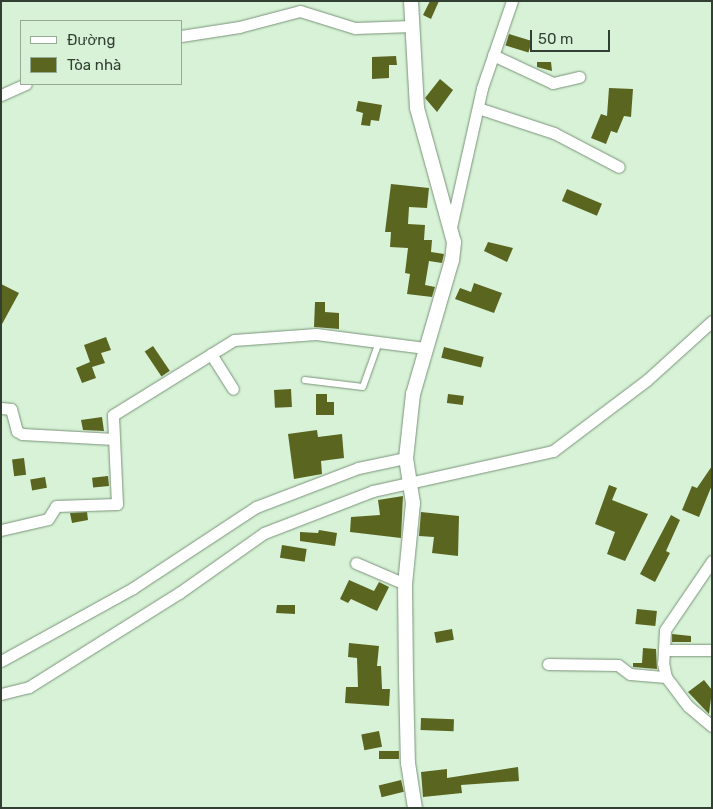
<!DOCTYPE html>
<html>
<head>
<meta charset="utf-8">
<style>
  body { margin:0 }
  #map { position:relative; width:713px; height:809px; overflow:hidden; background:#d7f2d6; font-family:Rubik,sans-serif }
  div>[style] { position:absolute }
  [style*='--x'] { left:calc(var(--x)*1px); top:calc(var(--y)*1px); width:calc(var(--w)*1px); rotate:calc(var(--a)*1deg) }
  .building>* { inset:0; background:#5a6520; transform-origin:0 0 }
  .roads { filter:drop-shadow(0 0 1px #7a937a) drop-shadow(0 0 1px #7a937a) }
  .service>* { height:5.5px; margin:-2.75px; padding:0 2.75px; transform-origin:2.75px; border-radius:2.75px; background:#fff }
  .minor>* { height:11px; margin:-5.5px; padding:0 5.5px; transform-origin:5.5px; border-radius:5.5px; background:#fff }
  .tertiary>* { height:14px; margin:-7px; padding:0 7px; transform-origin:7px; border-radius:7px; background:#fff }
  span { translate:-50% -50%; white-space:nowrap; text-align:center; line-height:1.15; -webkit-text-stroke:5px #d7f2d6; paint-order:stroke }
  .frame { position:absolute; inset:0; border:2px solid #343f34; pointer-events:none }
  .legend { position:absolute; left:20px; top:20px; width:162px; height:65px; box-sizing:border-box; background:#d7f2d6; border:1px solid #96aa95; margin:0; padding:6px 9px; list-style:none; font-size:15px; color:#343f34 }
  .legend li { display:flex; align-items:center; gap:10px; height:25px }
  .legend b { width:25px; border:1px solid #96aa95 }
  .scale { position:absolute; left:530px; top:30px; width:80px; height:22px; box-sizing:border-box; border:2px solid #343f34; border-top:0; padding-left:6px; font-size:15px; line-height:18px; white-space:nowrap; color:#343f34; -webkit-text-stroke:4px #d7f2d6; paint-order:stroke }
</style>
</head>
<body>
<div id="map">
  <div class="building">
    <i style="clip-path:polygon(430px 1px,439px 1px,431px 19px,423px 15px)"></i>
    <i style="left:509px;top:34px;width:24px;height:12px;rotate:17deg"></i>
    <i style="clip-path:polygon(396px 56px,397px 65px,389px 65px,389px 78px,372px 79px,372px 57px)"></i>
    <i style="clip-path:polygon(537px 62px,551px 62px,552px 71px,537px 67px)"></i>
    <i style="clip-path:polygon(440px 79px,453px 90px,437px 112px,425px 98px)"></i>
    <i style="clip-path:polygon(609px 88px,633px 89px,631px 117px,624px 116px,617px 133px,611px 131px,606px 144px,591px 138px,601px 114px,607px 116px)"></i>
    <i style="clip-path:polygon(358px 101px,382px 105px,379px 121px,371px 120px,370px 126px,361px 125px,363px 113px,356px 111px)"></i>
    <i style="clip-path:polygon(391px 184px,429px 188px,427px 208px,409px 207px,408px 224px,425px 225px,424px 240px,432px 240px,431px 252px,444px 254px,442px 263px,429px 261px,425px 285px,435px 287px,432px 297px,407px 294px,410px 274px,405px 273px,408px 248px,390px 247px,391px 232px,385px 232px)"></i>
    <i style="left:567px;top:189px;width:38px;height:13px;rotate:23deg"></i>
    <i style="clip-path:polygon(488px 242px,513px 248px,507px 262px,484px 251px)"></i>
    <i style="clip-path:polygon(474px 283px,502px 293px,494px 313px,455px 299px,460px 288px,471px 292px)"></i>
    <i style="clip-path:polygon(1px 284px,19px 293px,1px 326px)"></i>
    <i style="clip-path:polygon(315px 302px,325px 302px,325px 312px,339px 313px,339px 329px,314px 327px)"></i>
    <i style="clip-path:polygon(106px 337px,111px 350px,101px 353px,105px 363px,92px 367px,96px 378px,82px 383px,76px 368px,90px 362px,84px 345px)"></i>
    <i style="left:153px;top:346px;width:30px;height:10px;rotate:56deg"></i>
    <i style="left:444px;top:347px;width:41px;height:11px;rotate:14deg"></i>
    <i style="left:291px;top:389px;width:18px;height:17px;rotate:87deg"></i>
    <i style="clip-path:polygon(316px 394px,327px 394px,327px 402px,334px 402px,334px 415px,316px 415px)"></i>
    <i style="left:448px;top:394px;width:16px;height:9px;rotate:7deg"></i>
    <i style="clip-path:polygon(102px 417px,104px 431px,83px 430px,81px 420px)"></i>
    <i style="clip-path:polygon(317px 430px,318px 437px,342px 434px,344px 458px,321px 461px,322px 474px,294px 479px,288px 434px)"></i>
    <i style="left:24px;top:458px;width:17px;height:12px;rotate:83deg"></i>
    <i style="clip-path:polygon(712px 466px,712px 485px,699px 517px,682px 510px,692px 486px,697px 488px)"></i>
    <i style="left:108px;top:476px;width:10px;height:16px;rotate:84deg"></i>
    <i style="left:45px;top:477px;width:11px;height:15px;rotate:80deg"></i>
    <i style="clip-path:polygon(609px 485px,617px 488px,612px 500px,648px 514px,625px 561px,607px 554px,615px 532px,595px 524px)"></i>
    <i style="clip-path:polygon(403px 496px,401px 538px,350px 532px,351px 517px,380px 515px,378px 500px)"></i>
    <i style="clip-path:polygon(87px 512px,88px 520px,72px 523px,70px 513px)"></i>
    <i style="clip-path:polygon(421px 512px,459px 516px,458px 556px,432px 553px,434px 537px,419px 536px)"></i>
    <i style="clip-path:polygon(671px 515px,680px 520px,666px 551px,670px 553px,655px 582px,640px 574px)"></i>
    <i style="clip-path:polygon(319px 530px,337px 533px,335px 546px,300px 541px,300px 532px,318px 533px)"></i>
    <i style="left:282px;top:545px;width:25px;height:13px;rotate:9deg"></i>
    <i style="clip-path:polygon(349px 580px,374px 591px,379px 582px,389px 587px,377px 611px,351px 599px,348px 603px,340px 599px)"></i>
    <i style="clip-path:polygon(277px 605px,295px 605px,295px 614px,276px 613px)"></i>
    <i style="left:637px;top:609px;width:20px;height:15px;rotate:6deg"></i>
    <i style="left:452px;top:629px;width:11px;height:18px;rotate:80deg"></i>
    <i style="clip-path:polygon(672px 634px,691px 636px,691px 642px,672px 642px)"></i>
    <i style="clip-path:polygon(349px 643px,379px 646px,377px 666px,381px 666px,382px 689px,390px 689px,389px 706px,345px 703px,346px 687px,358px 687px,357px 658px,348px 657px)"></i>
    <i style="clip-path:polygon(643px 648px,656px 649px,657px 669px,633px 667px,633px 663px,642px 663px)"></i>
    <i style="clip-path:polygon(704px 680px,712px 690px,709px 714px,688px 692px)"></i>
    <i style="left:421px;top:718px;width:33px;height:12px;rotate:2deg"></i>
    <i style="left:379px;top:731px;width:16px;height:18px;rotate:79deg"></i>
    <i style="left:399px;top:751px;width:8px;height:20px;rotate:90deg"></i>
    <i style="clip-path:polygon(518px 767px,519px 781px,461px 785px,462px 793px,423px 797px,421px 772px,447px 769px,447px 778px)"></i>
    <i style="left:401px;top:780px;width:12px;height:23px;rotate:76deg"></i>
  </div>
  <div class="roads">
    <div class="service">
      <i style="--x:305;--y:380;--w:58;--a:6.9"></i>
      <i style="--x:363;--y:387;--w:48;--a:-70.4"></i>
    </div>
    <div class="minor">
      <i style="--x:181;--y:36;--w:59;--a:-8.8"></i>
      <i style="--x:239;--y:27;--w:63;--a:-14.7"></i>
      <i style="--x:300;--y:11;--w:58;--a:17.2"></i>
      <i style="--x:355;--y:28;--w:57;--a:-2"></i>
      <i style="--x:493;--y:55;--w:66;--a:25"></i>
      <i style="--x:553;--y:83;--w:27;--a:-13"></i>
      <i style="--x:1;--y:95;--w:27;--a:-24"></i>
      <i style="--x:478;--y:108;--w:80;--a:18.2"></i>
      <i style="--x:554;--y:133;--w:73;--a:27.6"></i>
      <i style="--x:451;--y:227;--w:142;--a:-77.4"></i>
      <i style="--x:482;--y:88;--w:92;--a:-71"></i>
      <i style="--x:211;--y:354;--w:41;--a:57.8"></i>
      <i style="--x:1;--y:408;--w:10;--a:6"></i>
      <i style="--x:11;--y:409;--w:23;--a:75"></i>
      <i style="--x:17;--y:431;--w:6;--a:31"></i>
      <i style="--x:22;--y:434;--w:92;--a:3.1"></i>
      <i style="--x:1;--y:530;--w:48;--a:-13.2"></i>
      <i style="--x:48;--y:519;--w:15;--a:-58"></i>
      <i style="--x:56;--y:506;--w:61;--a:-1.9"></i>
      <i style="--x:117;--y:504;--w:89;--a:-92.6"></i>
      <i style="--x:113;--y:415;--w:142;--a:-31.8"></i>
      <i style="--x:234;--y:340;--w:82;--a:-4.2"></i>
      <i style="--x:316;--y:334;--w:110;--a:7.3"></i>
      <i style="--x:712;--y:561;--w:83;--a:124.3"></i>
      <i style="--x:665;--y:630;--w:33;--a:93"></i>
      <i style="--x:663;--y:663;--w:14;--a:78"></i>
      <i style="--x:666;--y:677;--w:36;--a:53"></i>
      <i style="--x:688;--y:706;--w:31;--a:40"></i>
      <i style="--x:356;--y:563;--w:53;--a:23.2"></i>
      <i style="--x:664;--y:650;--w:48;--a:0"></i>
      <i style="--x:1;--y:661;--w:151;--a:-28.9"></i>
      <i style="--x:133;--y:588;--w:147;--a:-33.4"></i>
      <i style="--x:256;--y:507;--w:109;--a:-20.9"></i>
      <i style="--x:358;--y:468;--w:49;--a:-11.8"></i>
      <i style="--x:548;--y:664;--w:70;--a:0.8"></i>
      <i style="--x:618;--y:665;--w:15;--a:37"></i>
      <i style="--x:630;--y:674;--w:36;--a:5"></i>
      <i style="--x:1;--y:694;--w:29;--a:-14"></i>
      <i style="--x:29;--y:687;--w:177;--a:-32.1"></i>
      <i style="--x:179;--y:593;--w:104;--a:-35.2"></i>
      <i style="--x:264;--y:533;--w:117;--a:-21.1"></i>
      <i style="--x:373;--y:491;--w:184;--a:-12.5"></i>
      <i style="--x:553;--y:451;--w:118;--a:-37.1"></i>
      <i style="--x:647;--y:380;--w:88;--a:-42.2"></i>
    </div>
    <div class="tertiary">
      <i style="--x:411;--y:1;--w:107;--a:86.8"></i>
      <i style="--x:417;--y:108;--w:139;--a:74.6"></i>
      <i style="--x:454;--y:242;--w:18;--a:96"></i>
      <i style="--x:452;--y:260;--w:140;--a:106.2"></i>
      <i style="--x:413;--y:394;--w:64;--a:96.2"></i>
      <i style="--x:406;--y:458;--w:46;--a:81.2"></i>
      <i style="--x:413;--y:503;--w:81;--a:95.6"></i>
      <i style="--x:405;--y:584;--w:94;--a:89.4"></i>
      <i style="--x:406;--y:678;--w:85;--a:88.7"></i>
      <i style="--x:408;--y:763;--w:46;--a:81.2"></i>
    </div>
  </div>
  <div class="frame"></div>
  <ul class="legend">
  <li><b style="height:6px;background:#fff"></b>Đường</li>
  <li><b style="height:14px;background:#5a6520"></b>Tòa nhà</li>
  </ul>
  <div class="scale">50 m</div>
</div>
</body>
</html>
